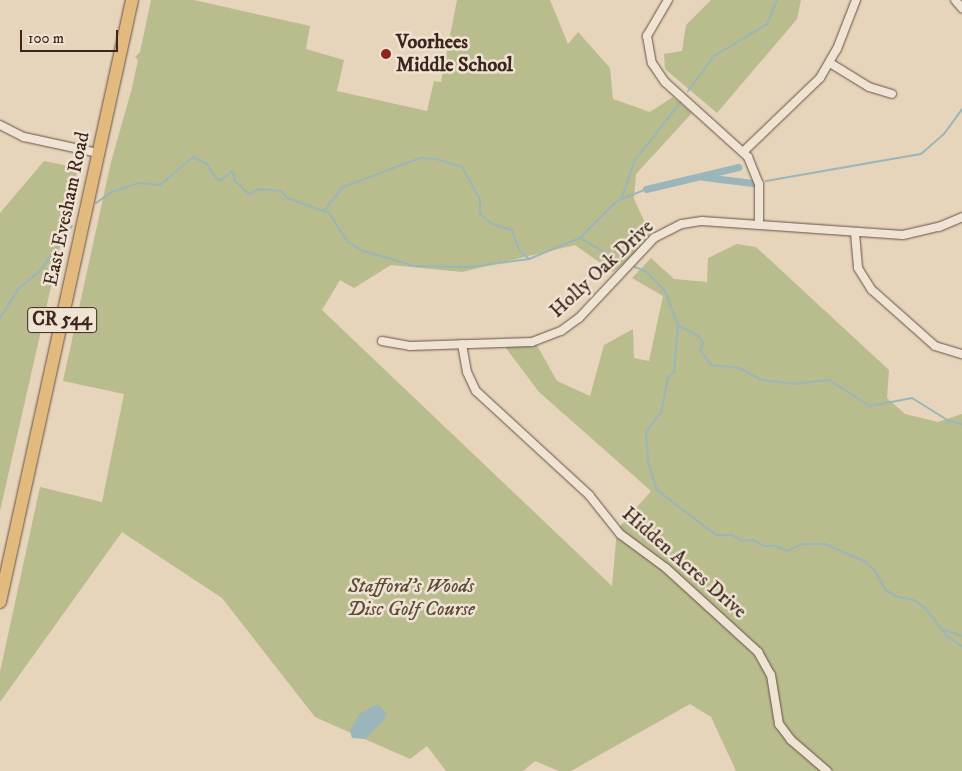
<!DOCTYPE html>
<html>
<head>
<meta charset="utf-8">
<style>
  body { margin:0 }
  #map { position:relative; width:962px; height:771px; overflow:hidden; background:#e6d4bb; font-family:"IM FELL DW Pica",serif }
  div>[style] { position:absolute }
  [style*='--x'] { left:calc(var(--x)*1px); top:calc(var(--y)*1px); width:calc(var(--w)*1px); rotate:calc(var(--a)*1deg) }
  .green>* { inset:0; background:#b9bc8d }
  .water>* { inset:0; background:#9ab6ba }
  .stream>* { height:2px; margin:-1px; padding:0 1px; transform-origin:1px; border-radius:1px; background:#9ab6ba }
  .canal>* { height:7px; margin:-3.5px; padding:0 3.5px; transform-origin:3.5px; border-radius:3.5px; background:#9ab6ba }
  .roads { filter:drop-shadow(0 0 1px #675143) drop-shadow(0 0 1px #675143) }
  .street>* { height:8px; margin:-4px; padding:0 4px; transform-origin:4px; border-radius:4px; background:#efe3d3 }
  .primary>* { height:12px; margin:-6px; padding:0 6px; transform-origin:6px; border-radius:6px; background:#e3ba7e }
  .dots>* { width:14px; height:14px; translate:-50% -50%; box-sizing:border-box; border:2px solid #efe3d3; border-radius:50% }
  span { translate:-50% -50%; white-space:nowrap; text-align:center; line-height:1.15; -webkit-text-stroke:5px #efe3d3; paint-order:stroke }
  .shield-label span { padding:1px 4px; background:#efe3d3; border:1px solid; border-radius:4px; -webkit-text-stroke-width:0 }
  .shield-label { font-size:19px; color:#3d251b; font-weight:700 }
  .poi-label { font-size:20px; color:#3d251b; font-weight:700 }
  .left { translate:0 -50%; text-align:left }
  .street-label { font-size:20px; color:#3d251b }
  .park-label { font-size:20px; color:#5c4b38; font-style:italic }
  .scale { position:absolute; left:20px; top:30px; width:98px; height:22px; box-sizing:border-box; border:2px solid #3d251b; border-top:0; padding-left:6px; font-size:15px; line-height:18px; white-space:nowrap; color:#3d251b; -webkit-text-stroke:4px #efe3d3; paint-order:stroke }
</style>
</head>
<body>
<div id="map">
  <div class="green">
    <i style="clip-path:polygon(151px 0,194px 0,310px 26px,306px 49px,344px 60px,337px 91px,427px 111px,434px 81px,441px 82px,457px 0,550px 0,568px 44px,578px 32px,610px 68px,613px 99px,650px 112px,673px 97px,692px 113px,636px 174px,634px 199px,653px 240px,613px 272px,575px 245px,462px 272px,391px 265px,354px 288px,340px 280px,322px 310px,612px 586px,617px 530px,651px 491px,539px 392px,503px 344px,534px 340px,557px 381px,590px 396px,604px 345px,633px 329px,634px 358px,649px 361px,663px 296px,632px 278px,651px 258px,674px 279px,707px 282px,708px 258px,737px 244px,756px 247px,889px 370px,887px 398px,905px 414px,938px 422px,962px 414px,962px 771px,736px 771px,711px 717px,690px 704px,571px 771px,559px 771px,535px 761px,523px 771px,446px 771px,427px 746px,410px 759px,315px 717px,222px 598px,122px 532px,0 702px,0 672px,40px 487px,102px 502px,124px 394px,63px 381px,111px 162px,132px 88px,138px 60px,135px 57px,140px 52px)"></i>
    <i style="clip-path:polygon(711px 0,801px 0,797px 19px,717px 113px,665px 69px,664px 54px,682px 51px,686px 25px)"></i>
    <i style="clip-path:polygon(44px 161px,78px 168px,0 511px,0 213px)"></i>
  </div>
  <div class="water">
    <i style="clip-path:polygon(378px 704px,387px 714px,383px 721px,365px 739px,352px 738px,350px 731px,359px 714px)"></i>
  </div>
  <div class="stream">
    <i style="--x:688;--y:91;--w:44;--a:-53.4"></i>
    <i style="--x:714;--y:56;--w:62;--a:-31.1"></i>
    <i style="--x:767;--y:24;--w:26;--a:-67"></i>
    <i style="--x:766;--y:181;--w:157;--a:-9.9"></i>
    <i style="--x:921;--y:154;--w:30;--a:-41"></i>
    <i style="--x:944;--y:134;--w:31;--a:-54"></i>
    <i style="--x:622;--y:197;--w:39;--a:-71"></i>
    <i style="--x:635;--y:160;--w:73;--a:-51.7"></i>
    <i style="--x:96;--y:203;--w:19;--a:-35"></i>
    <i style="--x:112;--y:192;--w:28;--a:-19"></i>
    <i style="--x:138;--y:183;--w:22;--a:5"></i>
    <i style="--x:160;--y:185;--w:43;--a:-40.3"></i>
    <i style="--x:193;--y:157;--w:16;--a:27"></i>
    <i style="--x:207;--y:164;--w:17;--a:59"></i>
    <i style="--x:216;--y:179;--w:5;--a:11"></i>
    <i style="--x:221;--y:180;--w:14;--a:-39"></i>
    <i style="--x:232;--y:171;--w:10;--a:73"></i>
    <i style="--x:235;--y:181;--w:19;--a:43"></i>
    <i style="--x:249;--y:194;--w:11;--a:-27"></i>
    <i style="--x:259;--y:189;--w:22;--a:5"></i>
    <i style="--x:281;--y:191;--w:9;--a:49"></i>
    <i style="--x:287;--y:198;--w:45;--a:19.7"></i>
    <i style="--x:329;--y:213;--w:35;--a:57"></i>
    <i style="--x:348;--y:242;--w:17;--a:31"></i>
    <i style="--x:363;--y:251;--w:54;--a:16.1"></i>
    <i style="--x:415;--y:266;--w:55;--a:1"></i>
    <i style="--x:470;--y:267;--w:60;--a:-7.7"></i>
    <i style="--x:529;--y:259;--w:55;--a:-22.4"></i>
    <i style="--x:580;--y:238;--w:52;--a:-45"></i>
    <i style="--x:617;--y:201;--w:31;--a:-22"></i>
    <i style="--x:324;--y:211;--w:31;--a:-52"></i>
    <i style="--x:343;--y:187;--w:82;--a:-20.6"></i>
    <i style="--x:420;--y:158;--w:16;--a:4"></i>
    <i style="--x:436;--y:159;--w:27;--a:17"></i>
    <i style="--x:462;--y:167;--w:38;--a:61"></i>
    <i style="--x:480;--y:200;--w:14;--a:90"></i>
    <i style="--x:480;--y:214;--w:16;--a:40"></i>
    <i style="--x:492;--y:224;--w:21;--a:17"></i>
    <i style="--x:512;--y:230;--w:21;--a:71"></i>
    <i style="--x:519;--y:250;--w:13;--a:42"></i>
    <i style="--x:580;--y:238;--w:45;--a:30.5"></i>
    <i style="--x:635;--y:267;--w:11;--a:22"></i>
    <i style="--x:645;--y:271;--w:28;--a:45"></i>
    <i style="--x:665;--y:291;--w:36;--a:69"></i>
    <i style="--x:678;--y:325;--w:47;--a:94.9"></i>
    <i style="--x:674;--y:372;--w:8;--a:140"></i>
    <i style="--x:668;--y:377;--w:36;--a:101"></i>
    <i style="--x:661;--y:412;--w:25;--a:127"></i>
    <i style="--x:646;--y:432;--w:29;--a:86"></i>
    <i style="--x:648;--y:461;--w:30;--a:73"></i>
    <i style="--x:657;--y:490;--w:74;--a:37.3"></i>
    <i style="--x:716;--y:535;--w:16;--a:0"></i>
    <i style="--x:732;--y:535;--w:13;--a:29"></i>
    <i style="--x:743;--y:541;--w:10;--a:-6"></i>
    <i style="--x:753;--y:540;--w:13;--a:29"></i>
    <i style="--x:764;--y:546;--w:12;--a:0"></i>
    <i style="--x:776;--y:546;--w:12;--a:24"></i>
    <i style="--x:787;--y:551;--w:17;--a:-25"></i>
    <i style="--x:802;--y:544;--w:23;--a:0"></i>
    <i style="--x:825;--y:544;--w:43;--a:23.6"></i>
    <i style="--x:864;--y:561;--w:15;--a:42"></i>
    <i style="--x:875;--y:571;--w:21;--a:61"></i>
    <i style="--x:885;--y:589;--w:12;--a:35"></i>
    <i style="--x:895;--y:596;--w:19;--a:12"></i>
    <i style="--x:914;--y:600;--w:14;--a:36"></i>
    <i style="--x:925;--y:608;--w:36;--a:52"></i>
    <i style="--x:947;--y:636;--w:18;--a:34"></i>
    <i style="--x:0;--y:318;--w:34;--a:-58"></i>
    <i style="--x:18;--y:289;--w:28;--a:-39"></i>
    <i style="--x:40;--y:271;--w:55;--a:-54.6"></i>
    <i style="--x:678;--y:325;--w:24;--a:28"></i>
    <i style="--x:699;--y:336;--w:8;--a:60"></i>
    <i style="--x:703;--y:343;--w:8;--a:113"></i>
    <i style="--x:700;--y:350;--w:19;--a:54"></i>
    <i style="--x:711;--y:365;--w:28;--a:6"></i>
    <i style="--x:739;--y:368;--w:26;--a:28"></i>
    <i style="--x:762;--y:380;--w:32;--a:7"></i>
    <i style="--x:794;--y:384;--w:35;--a:-7"></i>
    <i style="--x:829;--y:380;--w:49;--a:32.4"></i>
    <i style="--x:870;--y:406;--w:43;--a:-10.8"></i>
    <i style="--x:912;--y:398;--w:44;--a:31.9"></i>
    <i style="--x:949;--y:421;--w:13;--a:13"></i>
    <i style="--x:944;--y:630;--w:19;--a:18"></i>
  </div>
  <div class="canal">
    <i style="--x:704;--y:177;--w:49;--a:7"></i>
    <i style="--x:646;--y:189;--w:95;--a:-13.4"></i>
  </div>
  <div class="roads">
    <div class="street">
      <i style="--x:668;--y:0;--w:42;--a:120.3"></i>
      <i style="--x:647;--y:36;--w:27;--a:80"></i>
      <i style="--x:652;--y:63;--w:23;--a:56"></i>
      <i style="--x:665;--y:82;--w:112;--a:42.1"></i>
      <i style="--x:748;--y:157;--w:29;--a:68"></i>
      <i style="--x:759;--y:184;--w:41;--a:90"></i>
      <i style="--x:955;--y:0;--w:11;--a:49"></i>
      <i style="--x:830;--y:63;--w:46;--a:31.6"></i>
      <i style="--x:869;--y:87;--w:24;--a:17"></i>
      <i style="--x:0;--y:125;--w:27;--a:27"></i>
      <i style="--x:24;--y:137;--w:76;--a:12.2"></i>
      <i style="--x:743;--y:152;--w:107;--a:-43.9"></i>
      <i style="--x:820;--y:78;--w:34;--a:-60"></i>
      <i style="--x:837;--y:49;--w:53;--a:-68.8"></i>
      <i style="--x:855;--y:233;--w:35;--a:85"></i>
      <i style="--x:858;--y:268;--w:26;--a:58"></i>
      <i style="--x:872;--y:290;--w:84;--a:41.6"></i>
      <i style="--x:935;--y:346;--w:28;--a:17"></i>
      <i style="--x:382;--y:341;--w:28;--a:10"></i>
      <i style="--x:410;--y:346;--w:122;--a:-1.9"></i>
      <i style="--x:532;--y:342;--w:31;--a:-21"></i>
      <i style="--x:561;--y:331;--w:22;--a:-36"></i>
      <i style="--x:579;--y:318;--w:110;--a:-46.8"></i>
      <i style="--x:654;--y:238;--w:31;--a:-27"></i>
      <i style="--x:682;--y:224;--w:20;--a:-9"></i>
      <i style="--x:702;--y:221;--w:201;--a:4"></i>
      <i style="--x:903;--y:235;--w:37;--a:-13"></i>
      <i style="--x:939;--y:227;--w:25;--a:-23"></i>
      <i style="--x:462;--y:344;--w:28;--a:80"></i>
      <i style="--x:467;--y:372;--w:21;--a:65"></i>
      <i style="--x:476;--y:391;--w:154;--a:42.6"></i>
      <i style="--x:589;--y:495;--w:50;--a:51.5"></i>
      <i style="--x:620;--y:534;--w:57;--a:36.5"></i>
      <i style="--x:666;--y:568;--w:125;--a:42.4"></i>
      <i style="--x:758;--y:652;--w:26;--a:61"></i>
      <i style="--x:771;--y:675;--w:50;--a:80.7"></i>
      <i style="--x:779;--y:724;--w:20;--a:53"></i>
      <i style="--x:791;--y:740;--w:48;--a:40.7"></i>
    </div>
    <div class="primary">
      <i style="--x:0;--y:602;--w:616;--a:-77.63"></i>
    </div>
  </div>
  <div class="dots">
    <i style="left:386px;top:54px;background:#8f2418"></i>
  </div>
  <div class="shield-label">
    <span style="left:62px;top:320px">CR 544</span>
  </div>
  <div class="poi-label">
    <span class="left" style="left:396px;top:54px">Voorhees<br>Middle School</span>
  </div>
  <div class="street-label">
    <span style="left:67px;top:209px;rotate:-78deg">East Evesham Road</span>
    <span style="left:602px;top:269px;rotate:-43deg">Holly Oak Drive</span>
    <span style="left:684px;top:563px;rotate:41deg">Hidden Acres Drive</span>
  </div>
  <div class="park-label">
    <span style="left:411px;top:598px">Stafford's Woods<br>Disc Golf Course</span>
  </div>
  <div class="scale">100 m</div>
</div>
</body>
</html>
